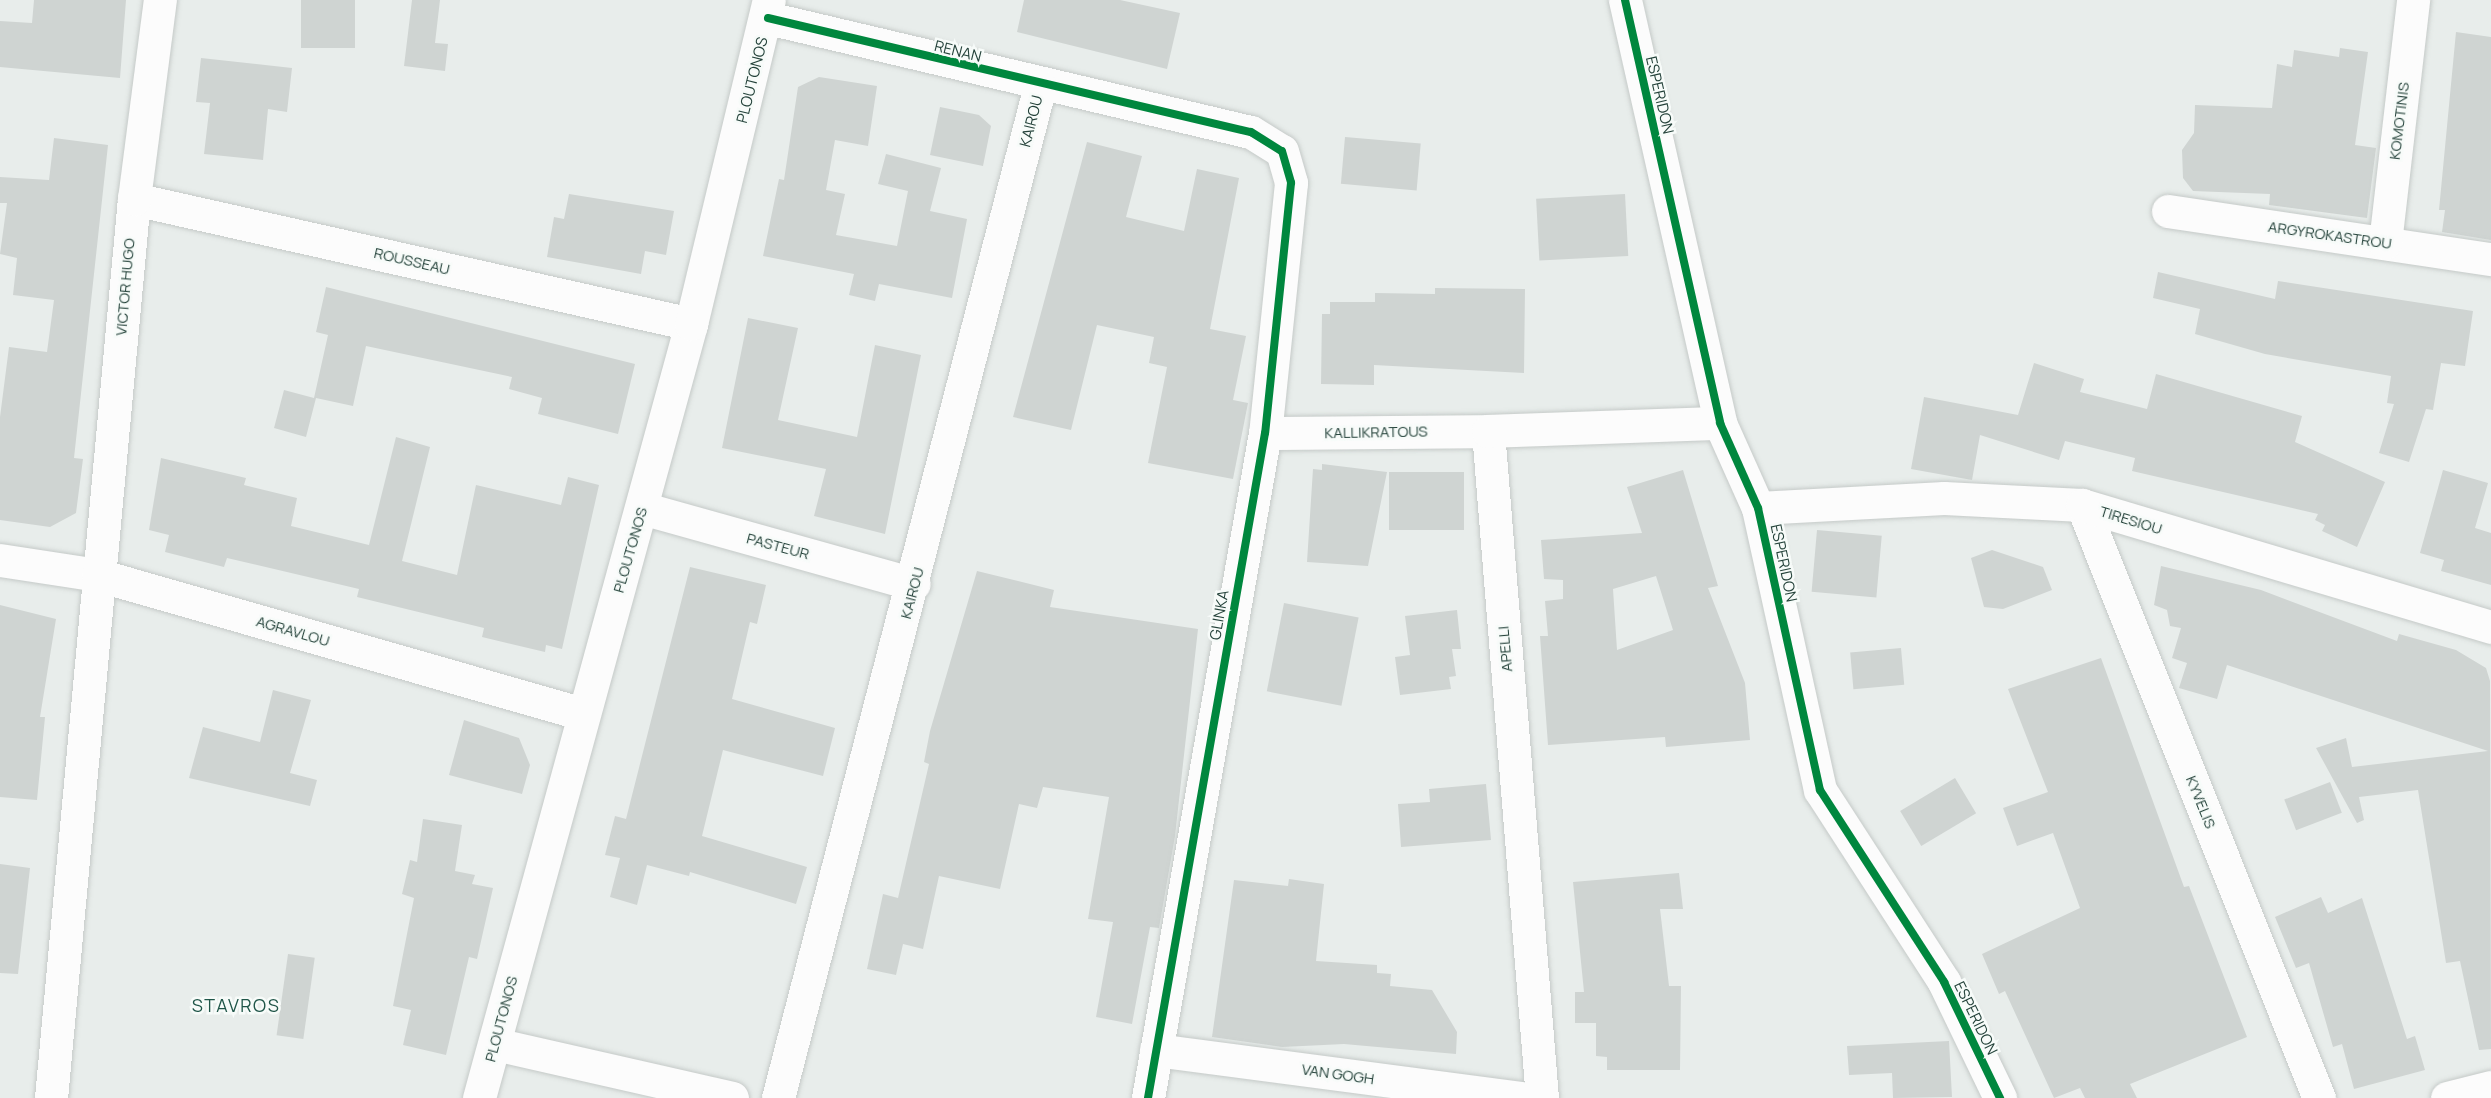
<!DOCTYPE html>
<html>
<head>
<meta charset="utf-8">
<style>
  body { margin:0 }
  #map { position:relative; width:2491px; height:1098px; overflow:hidden; background:#e8edeb; font-family:Manrope,sans-serif }
  div>[style] { position:absolute }
  [style*='--x'] { left:calc(var(--x)*1px); top:calc(var(--y)*1px); width:calc(var(--w)*1px); rotate:calc(var(--a)*1deg) }
  .building>* { inset:0; background:#cfd4d2; transform-origin:0 0 }
  .roads { filter:drop-shadow(0 0 2px #c5cac8) drop-shadow(0 0 2px #c5cac8) }
  .minor>* { height:33px; margin:-16.5px; padding:0 16.5px; transform-origin:16.5px; border-radius:16.5px; background:#fcfcfc }
  .cycleway>* { height:8px; margin:-4px; padding:0 4px; transform-origin:4px; border-radius:4px; background:#00873e }
  span { translate:-50% -50%; white-space:nowrap; text-align:center; line-height:1.15; -webkit-text-stroke:5px #f7fbf9; paint-order:stroke }
  .street-label { font-size:15px; color:#24423a }
  .quarter-label { font-size:18px; color:#1f5548; letter-spacing:1.5px }
</style>
</head>
<body>
<div id="map">
  <div class="building">
    <i style="clip-path:polygon(34px 0,126px 0,120px 78px,0 67px,0 21px,32px 23px)"></i>
    <i style="left:301px;top:0;width:54px;height:48px"></i>
    <i style="clip-path:polygon(412px 0,440px 0,435px 43px,448px 44px,445px 71px,404px 66px)"></i>
    <i style="clip-path:polygon(1024px 0,1120px 0,1180px 13px,1167px 69px,1017px 32px)"></i>
    <i style="clip-path:polygon(2456px 32px,2491px 37px,2491px 240px,2442px 232px,2445px 210px,2439px 210px)"></i>
    <i style="clip-path:polygon(2340px 48px,2368px 52px,2355px 145px,2376px 148px,2367px 218px,2269px 205px,2270px 194px,2193px 191px,2183px 178px,2182px 150px,2194px 133px,2195px 105px,2272px 108px,2277px 64px,2292px 67px,2294px 50px,2339px 57px)"></i>
    <i style="clip-path:polygon(201px 58px,292px 68px,287px 112px,268px 109px,263px 160px,204px 154px,210px 103px,196px 102px)"></i>
    <i style="clip-path:polygon(819px 77px,877px 86px,868px 146px,835px 140px,826px 190px,845px 194px,836px 235px,897px 246px,908px 191px,878px 184px,886px 154px,941px 168px,930px 211px,967px 219px,952px 298px,879px 284px,875px 301px,849px 295px,854px 274px,763px 256px,779px 179px,784px 180px,798px 87px)"></i>
    <i style="clip-path:polygon(940px 107px,979px 115px,991px 126px,983px 166px,930px 155px)"></i>
    <i style="left:1345px;top:137px;width:76px;height:47px;rotate:5deg"></i>
    <i style="clip-path:polygon(54px 138px,108px 145px,74px 458px,83px 459px,76px 513px,50px 527px,0 520px,0 417px,9px 347px,47px 352px,54px 300px,13px 295px,17px 258px,0 254px,7px 203px,0 203px,0 177px,49px 180px)"></i>
    <i style="clip-path:polygon(1087px 142px,1142px 156px,1126px 217px,1184px 231px,1197px 169px,1239px 178px,1210px 329px,1246px 336px,1233px 400px,1248px 403px,1233px 479px,1148px 463px,1167px 367px,1149px 363px,1154px 337px,1097px 325px,1071px 430px,1013px 417px)"></i>
    <i style="clip-path:polygon(569px 194px,674px 211px,666px 255px,645px 251px,641px 274px,547px 257px,554px 217px,564px 219px)"></i>
    <i style="left:1625px;top:194px;width:62px;height:89px;rotate:87deg"></i>
    <i style="clip-path:polygon(2158px 272px,2275px 299px,2278px 281px,2473px 311px,2465px 366px,2441px 363px,2433px 410px,2426px 409px,2409px 462px,2379px 453px,2394px 404px,2387px 403px,2391px 376px,2265px 354px,2195px 334px,2200px 309px,2153px 298px)"></i>
    <i style="clip-path:polygon(326px 287px,635px 364px,618px 434px,538px 414px,542px 398px,509px 389px,512px 377px,366px 346px,353px 406px,316px 398px,306px 437px,274px 428px,284px 390px,314px 398px,328px 335px,316px 332px)"></i>
    <i style="clip-path:polygon(1435px 288px,1525px 289px,1524px 373px,1374px 365px,1374px 385px,1321px 384px,1322px 314px,1330px 314px,1330px 302px,1375px 302px,1375px 293px,1435px 294px)"></i>
    <i style="clip-path:polygon(748px 318px,798px 328px,778px 420px,857px 437px,875px 345px,921px 355px,885px 534px,814px 516px,826px 469px,722px 448px)"></i>
    <i style="clip-path:polygon(2034px 363px,2084px 379px,2080px 392px,2147px 409px,2156px 374px,2302px 416px,2295px 442px,2385px 482px,2357px 547px,2322px 531px,2325px 525px,2315px 520px,2318px 514px,2132px 471px,2135px 458px,2065px 441px,2059px 460px,1980px 435px,1972px 480px,1911px 469px,1924px 397px,2018px 415px)"></i>
    <i style="clip-path:polygon(396px 437px,430px 447px,402px 561px,457px 575px,476px 485px,561px 505px,568px 477px,599px 485px,562px 649px,546px 645px,545px 652px,482px 637px,484px 628px,357px 597px,359px 589px,227px 558px,224px 567px,165px 552px,169px 535px,149px 530px,161px 458px,246px 478px,244px 485px,297px 498px,291px 526px,369px 545px)"></i>
    <i style="clip-path:polygon(1322px 464px,1387px 472px,1368px 566px,1307px 562px,1313px 469px,1322px 470px)"></i>
    <i style="clip-path:polygon(evenodd,1683px 470px,1718px 586px,1708px 588px,1745px 683px,1750px 740px,1666px 747px,1665px 737px,1548px 745px,1540px 636px,1548px 636px,1545px 601px,1563px 599px,1563px 580px,1544px 579px,1541px 540px,1642px 533px,1627px 487px,1683px 470px,1656px 576px,1673px 630px,1617px 650px,1613px 589px,1656px 576px)"></i>
    <i style="clip-path:polygon(2443px 470px,2488px 483px,2475px 528px,2491px 533px,2491px 585px,2441px 571px,2444px 560px,2420px 553px)"></i>
    <i style="left:1389px;top:472px;width:75px;height:58px"></i>
    <i style="left:1817px;top:530px;width:65px;height:62px;rotate:5deg"></i>
    <i style="clip-path:polygon(1992px 550px,2043px 567px,2052px 590px,2003px 609px,1984px 607px,1971px 558px)"></i>
    <i style="clip-path:polygon(2161px 566px,2261px 590px,2397px 641px,2399px 634px,2456px 650px,2486px 668px,2490px 681px,2491px 1049px,2479px 1050px,2460px 961px,2446px 963px,2418px 790px,2359px 797px,2364px 820px,2357px 823px,2316px 748px,2346px 738px,2352px 767px,2488px 751px,2227px 665px,2217px 699px,2179px 688px,2187px 663px,2172px 658px,2181px 628px,2170px 626px,2167px 610px,2154px 605px)"></i>
    <i style="clip-path:polygon(690px 567px,766px 585px,757px 624px,750px 622px,732px 699px,835px 728px,823px 776px,723px 750px,702px 836px,807px 867px,796px 904px,690px 872px,689px 876px,647px 865px,637px 905px,610px 897px,620px 858px,605px 855px,615px 816px,626px 819px)"></i>
    <i style="clip-path:polygon(977px 571px,1054px 590px,1050px 607px,1198px 629px,1175px 836px,1159px 928px,1150px 927px,1132px 1024px,1096px 1017px,1113px 922px,1088px 919px,1109px 797px,1043px 787px,1037px 808px,1019px 804px,1000px 889px,939px 876px,923px 949px,903px 944px,896px 975px,867px 969px,883px 894px,898px 898px,929px 764px,924px 762px,930px 731px)"></i>
    <i style="left:1284px;top:603px;width:76px;height:90px;rotate:11deg"></i>
    <i style="clip-path:polygon(0 605px,56px 619px,40px 717px,45px 717px,37px 800px,0 797px)"></i>
    <i style="clip-path:polygon(1457px 610px,1461px 649px,1452px 649px,1456px 676px,1449px 677px,1451px 689px,1400px 695px,1395px 657px,1410px 655px,1405px 616px)"></i>
    <i style="left:1901px;top:648px;width:37px;height:51px;rotate:85deg"></i>
    <i style="clip-path:polygon(2101px 658px,2184px 887px,2189px 886px,2247px 1037px,2130px 1084px,2137px 1098px,2085px 1098px,2080px 1088px,2054px 1098px,2005px 991px,1999px 994px,1982px 954px,2080px 908px,2053px 833px,2017px 846px,2003px 808px,2048px 792px,2008px 689px)"></i>
    <i style="clip-path:polygon(273px 690px,311px 700px,290px 773px,317px 780px,310px 806px,189px 778px,203px 727px,260px 742px)"></i>
    <i style="clip-path:polygon(464px 720px,519px 738px,530px 765px,522px 794px,449px 775px)"></i>
    <i style="left:1955px;top:778px;width:41px;height:64px;rotate:59deg"></i>
    <i style="left:2330px;top:782px;width:33px;height:49px;rotate:69deg"></i>
    <i style="clip-path:polygon(1486px 784px,1491px 840px,1401px 847px,1398px 804px,1430px 802px,1429px 789px)"></i>
    <i style="clip-path:polygon(423px 819px,462px 825px,455px 871px,475px 875px,472px 884px,493px 888px,477px 959px,469px 957px,446px 1055px,403px 1045px,411px 1010px,393px 1006px,414px 898px,402px 894px,410px 860px,417px 862px)"></i>
    <i style="clip-path:polygon(0 864px,30px 868px,18px 974px,0 973px)"></i>
    <i style="clip-path:polygon(1679px 873px,1683px 909px,1660px 909px,1669px 986px,1681px 986px,1680px 1070px,1607px 1070px,1607px 1057px,1596px 1056px,1596px 1023px,1575px 1023px,1575px 992px,1584px 992px,1573px 882px)"></i>
    <i style="clip-path:polygon(1289px 879px,1324px 884px,1316px 961px,1377px 965px,1377px 973px,1391px 974px,1390px 986px,1432px 990px,1457px 1032px,1456px 1054px,1344px 1044px,1282px 1047px,1212px 1037px,1234px 880px,1288px 886px)"></i>
    <i style="clip-path:polygon(2321px 897px,2328px 913px,2362px 898px,2407px 1039px,2415px 1036px,2425px 1070px,2354px 1089px,2342px 1044px,2333px 1047px,2309px 963px,2296px 968px,2275px 917px)"></i>
    <i style="left:288px;top:954px;width:27px;height:82px;rotate:8deg"></i>
    <i style="clip-path:polygon(1949px 1041px,1952px 1097px,1893px 1098px,1892px 1073px,1849px 1075px,1847px 1046px)"></i>
  </div>
  <div class="roads">
    <div class="minor">
      <i style="--x:1625;--y:0;--w:434;--a:77.3"></i>
      <i style="--x:1720;--y:423;--w:93;--a:65.9"></i>
      <i style="--x:1758;--y:508;--w:289;--a:77.6"></i>
      <i style="--x:1820;--y:790;--w:229;--a:57.1"></i>
      <i style="--x:1944;--y:982;--w:129;--a:64.2"></i>
      <i style="--x:768;--y:18;--w:496;--a:13.3"></i>
      <i style="--x:1251;--y:132;--w:36;--a:32"></i>
      <i style="--x:1282;--y:151;--w:33;--a:74"></i>
      <i style="--x:1291;--y:183;--w:251;--a:95.9"></i>
      <i style="--x:1265;--y:433;--w:675;--a:99.98"></i>
      <i style="--x:134;--y:199;--w:571;--a:12.65"></i>
      <i style="--x:2168;--y:211;--w:327;--a:8.5"></i>
      <i style="--x:2385;--y:243;--w:245;--a:-83.4"></i>
      <i style="--x:1265;--y:433;--w:223;--a:-0.5"></i>
      <i style="--x:2082;--y:505;--w:639;--a:68.22"></i>
      <i style="--x:642;--y:508;--w:282;--a:15.6"></i>
      <i style="--x:1758;--y:508;--w:186;--a:-3.1"></i>
      <i style="--x:1944;--y:498;--w:138;--a:2.9"></i>
      <i style="--x:2082;--y:505;--w:427;--a:16.6"></i>
      <i style="--x:0;--y:560;--w:99;--a:8.7"></i>
      <i style="--x:98;--y:575;--w:505;--a:15.99"></i>
      <i style="--x:495;--y:1044;--w:243;--a:12.8"></i>
      <i style="--x:1156;--y:1050;--w:368;--a:7.5"></i>
      <i style="--x:51;--y:1098;--w:903;--a:-84.73"></i>
      <i style="--x:134;--y:199;--w:201;--a:-82.6"></i>
      <i style="--x:479;--y:1098;--w:803;--a:-74.68"></i>
      <i style="--x:691;--y:324;--w:333;--a:-76.5"></i>
      <i style="--x:778;--y:1098;--w:1045;--a:-75.49"></i>
      <i style="--x:1542;--y:1098;--w:669;--a:-94.63"></i>
      <i style="--x:1488;--y:431;--w:232;--a:-2"></i>
      <i style="--x:2447;--y:1098;--w:45;--a:-14"></i>
    </div>
  </div>
  <div class="cycleway">
    <i style="--x:1625;--y:0;--w:434;--a:77.3"></i>
    <i style="--x:1720;--y:423;--w:93;--a:65.9"></i>
    <i style="--x:1758;--y:508;--w:289;--a:77.6"></i>
    <i style="--x:1820;--y:790;--w:229;--a:57.1"></i>
    <i style="--x:1944;--y:982;--w:129;--a:64.2"></i>
    <i style="--x:768;--y:18;--w:496;--a:13.3"></i>
    <i style="--x:1251;--y:132;--w:36;--a:32"></i>
    <i style="--x:1282;--y:151;--w:33;--a:74"></i>
    <i style="--x:1291;--y:183;--w:251;--a:95.9"></i>
    <i style="--x:1265;--y:433;--w:675;--a:99.98"></i>
  </div>
  <div class="street-label">
    <span style="left:958px;top:51px;rotate:14deg">RENAN</span>
    <span style="left:752px;top:80px;rotate:-76deg">PLOUTONOS</span>
    <span style="left:1660px;top:95px;rotate:77deg">ESPERIDON</span>
    <span style="left:1031px;top:121px;rotate:-76deg">KAIROU</span>
    <span style="left:2399px;top:121px;rotate:-83deg">KOMOTINIS</span>
    <span style="left:2330px;top:235px;rotate:8deg">ARGYROKASTROU</span>
    <span style="left:412px;top:261px;rotate:13deg">ROUSSEAU</span>
    <span style="left:125px;top:287px;rotate:-85deg">VICTOR HUGO</span>
    <span style="left:1376px;top:432px;rotate:-1deg">KALLIKRATOUS</span>
    <span style="left:2131px;top:520px;rotate:17deg">TIRESIOU</span>
    <span style="left:778px;top:546px;rotate:15deg">PASTEUR</span>
    <span style="left:630px;top:550px;rotate:-74deg">PLOUTONOS</span>
    <span style="left:1784px;top:563px;rotate:78deg">ESPERIDON</span>
    <span style="left:912px;top:593px;rotate:-75deg">KAIROU</span>
    <span style="left:1219px;top:615px;rotate:-80deg">GLINKA</span>
    <span style="left:293px;top:631px;rotate:16deg">AGRAVLOU</span>
    <span style="left:1505px;top:649px;rotate:-95deg">APELLI</span>
    <span style="left:2201px;top:802px;rotate:68deg">KYVELIS</span>
    <span style="left:1976px;top:1018px;rotate:64deg">ESPERIDON</span>
    <span style="left:501px;top:1019px;rotate:-75deg">PLOUTONOS</span>
    <span style="left:1338px;top:1074px;rotate:8deg">VAN GOGH</span>
  </div>
  <div class="quarter-label">
    <span style="left:236px;top:1005px">STAVROS</span>
  </div>
</div>
</body>
</html>
